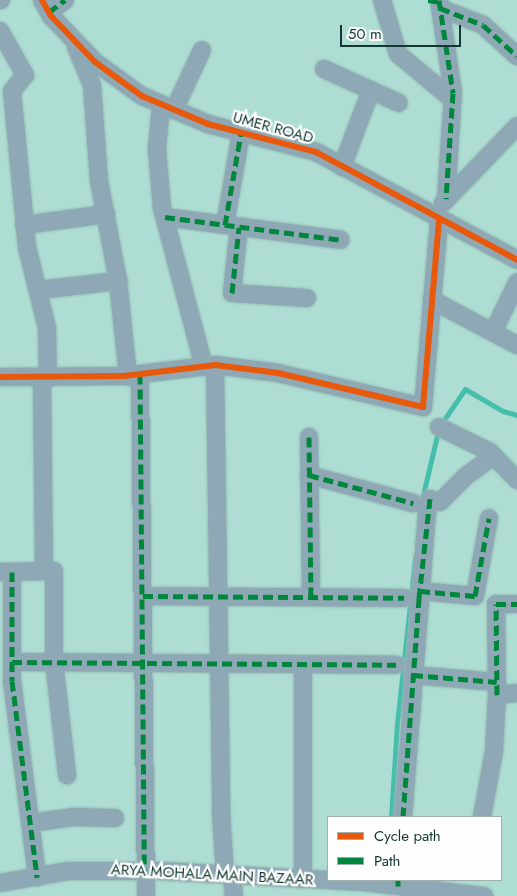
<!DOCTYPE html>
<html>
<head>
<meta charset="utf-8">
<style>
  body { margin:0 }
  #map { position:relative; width:517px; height:896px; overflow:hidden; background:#adddd3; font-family:Jost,sans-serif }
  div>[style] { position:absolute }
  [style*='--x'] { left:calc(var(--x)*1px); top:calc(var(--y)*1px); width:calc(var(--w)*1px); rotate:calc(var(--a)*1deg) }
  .stream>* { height:5px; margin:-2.5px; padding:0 2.5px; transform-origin:2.5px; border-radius:2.5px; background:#45beac }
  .roads { filter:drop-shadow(0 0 1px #95bbb3) drop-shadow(0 0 1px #95bbb3) }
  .minor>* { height:18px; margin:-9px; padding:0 9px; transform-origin:9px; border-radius:9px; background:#8ea9b5 }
  .quiet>* { height:5px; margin-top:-2.5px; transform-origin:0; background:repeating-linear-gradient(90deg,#00873e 0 10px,transparent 0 15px) }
  .cycleway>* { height:6px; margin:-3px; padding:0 3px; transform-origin:3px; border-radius:3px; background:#e8590c }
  span { translate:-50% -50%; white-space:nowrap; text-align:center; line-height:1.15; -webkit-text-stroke:4.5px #fefefe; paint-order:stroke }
  .street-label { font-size:15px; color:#123831 }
  .legend { position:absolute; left:327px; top:816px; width:175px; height:65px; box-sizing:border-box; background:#fefefe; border:1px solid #a0afac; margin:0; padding:6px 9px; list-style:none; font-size:15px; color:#123831 }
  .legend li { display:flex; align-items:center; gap:10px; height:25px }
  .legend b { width:25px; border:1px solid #a0afac }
  .scale { position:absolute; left:340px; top:25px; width:121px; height:22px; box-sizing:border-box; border:2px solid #123831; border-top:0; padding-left:6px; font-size:15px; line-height:18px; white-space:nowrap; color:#123831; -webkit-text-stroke:4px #fefefe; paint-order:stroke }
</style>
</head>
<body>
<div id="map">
  <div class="stream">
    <i style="--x:422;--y:499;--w:74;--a:-76.7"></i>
    <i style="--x:439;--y:427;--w:46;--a:-55.6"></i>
    <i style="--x:465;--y:389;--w:44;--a:30.1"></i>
    <i style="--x:503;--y:411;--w:15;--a:16"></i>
    <i style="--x:391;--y:817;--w:93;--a:-86.3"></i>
    <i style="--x:397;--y:724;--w:168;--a:-83.8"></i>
  </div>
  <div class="roads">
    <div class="minor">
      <i style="--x:0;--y:0;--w:1;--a:0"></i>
      <i style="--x:42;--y:0;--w:18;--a:61"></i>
      <i style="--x:51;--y:16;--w:64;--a:46.3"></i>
      <i style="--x:95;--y:62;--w:58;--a:35.9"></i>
      <i style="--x:142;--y:96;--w:72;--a:23"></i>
      <i style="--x:208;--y:124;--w:112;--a:14.5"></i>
      <i style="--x:316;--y:152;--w:228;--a:28.2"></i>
      <i style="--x:382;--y:0;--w:56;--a:73.5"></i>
      <i style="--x:398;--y:54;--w:70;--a:39.8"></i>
      <i style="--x:439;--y:0;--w:94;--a:81.4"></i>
      <i style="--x:453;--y:93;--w:106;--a:93.8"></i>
      <i style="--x:440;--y:8;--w:46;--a:21.6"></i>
      <i style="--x:483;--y:25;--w:46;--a:42.4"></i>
      <i style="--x:49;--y:12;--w:20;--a:-37"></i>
      <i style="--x:0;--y:31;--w:51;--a:60.4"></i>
      <i style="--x:25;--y:75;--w:21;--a:129"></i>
      <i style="--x:12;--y:91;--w:157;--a:84.5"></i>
      <i style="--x:27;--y:247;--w:83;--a:76.1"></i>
      <i style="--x:47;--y:328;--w:51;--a:88.9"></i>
      <i style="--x:76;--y:47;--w:41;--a:67.2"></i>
      <i style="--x:92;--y:85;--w:96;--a:85.8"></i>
      <i style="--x:99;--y:181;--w:102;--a:79.2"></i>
      <i style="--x:118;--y:281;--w:96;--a:84"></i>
      <i style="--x:324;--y:69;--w:82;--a:24.4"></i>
      <i style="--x:161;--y:105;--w:44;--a:95.2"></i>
      <i style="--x:157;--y:149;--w:59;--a:85.2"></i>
      <i style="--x:162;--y:208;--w:164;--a:75.2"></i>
      <i style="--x:174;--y:110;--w:66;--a:-65"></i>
      <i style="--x:342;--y:167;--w:82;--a:-69.4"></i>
      <i style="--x:443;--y:203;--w:107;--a:-46.1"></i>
      <i style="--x:165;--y:217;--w:177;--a:7.4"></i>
      <i style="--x:24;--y:225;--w:83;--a:-7.6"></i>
      <i style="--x:225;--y:225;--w:93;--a:-80.1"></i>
      <i style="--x:239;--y:227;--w:66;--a:96.1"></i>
      <i style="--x:232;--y:293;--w:75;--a:3.8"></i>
      <i style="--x:38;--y:290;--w:81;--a:-6.4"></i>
      <i style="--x:432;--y:300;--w:96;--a:27.9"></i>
      <i style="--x:493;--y:332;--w:55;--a:-63.9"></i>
      <i style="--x:215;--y:365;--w:447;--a:89.2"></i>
      <i style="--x:221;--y:812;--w:63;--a:86.4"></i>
      <i style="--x:140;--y:374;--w:522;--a:89.34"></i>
      <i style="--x:0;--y:377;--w:124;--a:-0.5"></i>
      <i style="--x:124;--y:376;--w:92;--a:-6.9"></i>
      <i style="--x:215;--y:365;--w:64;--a:7.2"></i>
      <i style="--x:278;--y:373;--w:149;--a:13.2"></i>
      <i style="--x:423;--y:407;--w:188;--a:-85.1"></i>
      <i style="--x:439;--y:427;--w:57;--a:26.1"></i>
      <i style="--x:490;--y:452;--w:39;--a:46"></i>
      <i style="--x:309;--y:437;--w:160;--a:89.3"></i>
      <i style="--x:309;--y:475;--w:108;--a:15.1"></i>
      <i style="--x:41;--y:571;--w:3;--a:0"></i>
      <i style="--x:44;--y:571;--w:192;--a:-90.6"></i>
      <i style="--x:0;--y:572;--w:54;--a:-1.1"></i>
      <i style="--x:54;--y:571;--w:91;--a:90"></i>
      <i style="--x:54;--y:662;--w:114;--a:83.4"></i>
      <i style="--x:12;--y:572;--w:109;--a:90"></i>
      <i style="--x:12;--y:681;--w:198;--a:82.7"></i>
      <i style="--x:420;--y:591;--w:55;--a:5.2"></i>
      <i style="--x:475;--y:596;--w:79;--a:-79.8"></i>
      <i style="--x:143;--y:596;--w:261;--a:0.4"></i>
      <i style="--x:12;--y:662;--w:384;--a:0.4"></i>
      <i style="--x:303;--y:665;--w:214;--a:90"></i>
      <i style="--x:413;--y:675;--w:84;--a:4.8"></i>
      <i style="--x:497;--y:695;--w:91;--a:-90.6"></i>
      <i style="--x:496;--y:604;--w:21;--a:0"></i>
      <i style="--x:403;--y:817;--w:304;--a:-85.5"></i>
      <i style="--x:427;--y:514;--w:15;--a:-79"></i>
      <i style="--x:430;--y:499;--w:10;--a:17"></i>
      <i style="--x:440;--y:502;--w:37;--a:-45"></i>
      <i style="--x:466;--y:476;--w:34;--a:-36"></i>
      <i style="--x:482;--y:817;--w:67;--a:-79.7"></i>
      <i style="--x:494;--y:751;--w:56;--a:-86.9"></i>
      <i style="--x:497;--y:695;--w:20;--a:-6"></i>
      <i style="--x:30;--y:823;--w:43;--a:-7.9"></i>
      <i style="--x:73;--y:817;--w:42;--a:1.4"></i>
      <i style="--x:232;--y:875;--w:21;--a:85"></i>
      <i style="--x:0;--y:883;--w:70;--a:-9.9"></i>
      <i style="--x:69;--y:871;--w:92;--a:0"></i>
      <i style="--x:161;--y:871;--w:203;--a:3.1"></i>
      <i style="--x:364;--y:882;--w:121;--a:6.7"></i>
    </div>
  </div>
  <div class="quiet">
    <i style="--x:428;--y:0;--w:12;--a:9"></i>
    <i style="--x:439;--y:0;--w:94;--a:81.4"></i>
    <i style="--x:453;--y:93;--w:106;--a:93.8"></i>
    <i style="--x:440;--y:8;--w:46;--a:21.6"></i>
    <i style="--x:483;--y:25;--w:46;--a:42.4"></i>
    <i style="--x:49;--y:12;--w:20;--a:-37"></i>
    <i style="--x:165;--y:217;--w:177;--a:7.4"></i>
    <i style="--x:225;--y:225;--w:93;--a:-80.1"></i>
    <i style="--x:232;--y:293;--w:66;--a:-83.9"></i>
    <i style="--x:140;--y:374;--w:497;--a:89.5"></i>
    <i style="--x:309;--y:437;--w:160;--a:89.3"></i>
    <i style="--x:309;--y:475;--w:108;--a:15.1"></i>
    <i style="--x:12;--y:572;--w:109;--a:90"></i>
    <i style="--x:12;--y:681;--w:198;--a:82.7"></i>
    <i style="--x:420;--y:591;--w:55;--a:5.2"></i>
    <i style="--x:475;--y:596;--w:79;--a:-79.8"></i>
    <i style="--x:143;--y:596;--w:261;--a:0.4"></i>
    <i style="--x:12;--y:662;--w:384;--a:0.4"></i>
    <i style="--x:413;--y:675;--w:84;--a:4.8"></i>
    <i style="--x:497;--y:695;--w:91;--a:-90.6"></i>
    <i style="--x:496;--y:604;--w:21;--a:0"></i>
    <i style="--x:403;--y:817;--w:220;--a:-85.8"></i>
    <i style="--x:419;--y:598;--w:100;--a:-83.7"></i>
    <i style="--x:398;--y:886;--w:6;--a:-90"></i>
  </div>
  <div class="cycleway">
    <i style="--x:42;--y:0;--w:18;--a:61"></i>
    <i style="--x:51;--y:16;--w:64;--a:46.3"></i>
    <i style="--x:95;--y:62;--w:58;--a:35.9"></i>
    <i style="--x:142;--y:96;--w:72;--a:23"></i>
    <i style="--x:208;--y:124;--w:112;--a:14.5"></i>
    <i style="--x:316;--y:152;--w:228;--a:28.2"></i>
    <i style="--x:0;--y:377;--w:124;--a:-0.5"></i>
    <i style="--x:124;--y:376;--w:92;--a:-6.9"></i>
    <i style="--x:215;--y:365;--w:64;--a:7.2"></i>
    <i style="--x:278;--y:373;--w:149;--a:13.2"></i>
    <i style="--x:423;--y:407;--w:188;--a:-85.1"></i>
  </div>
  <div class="street-label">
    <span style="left:273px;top:128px;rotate:15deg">UMER ROAD</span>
    <span style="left:212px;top:875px;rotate:3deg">ARYA MOHALA MAIN BAZAAR</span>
  </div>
  <ul class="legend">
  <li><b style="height:6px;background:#e8590c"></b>Cycle path</li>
  <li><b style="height:6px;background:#00873e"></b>Path</li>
  </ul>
  <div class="scale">50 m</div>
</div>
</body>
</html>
